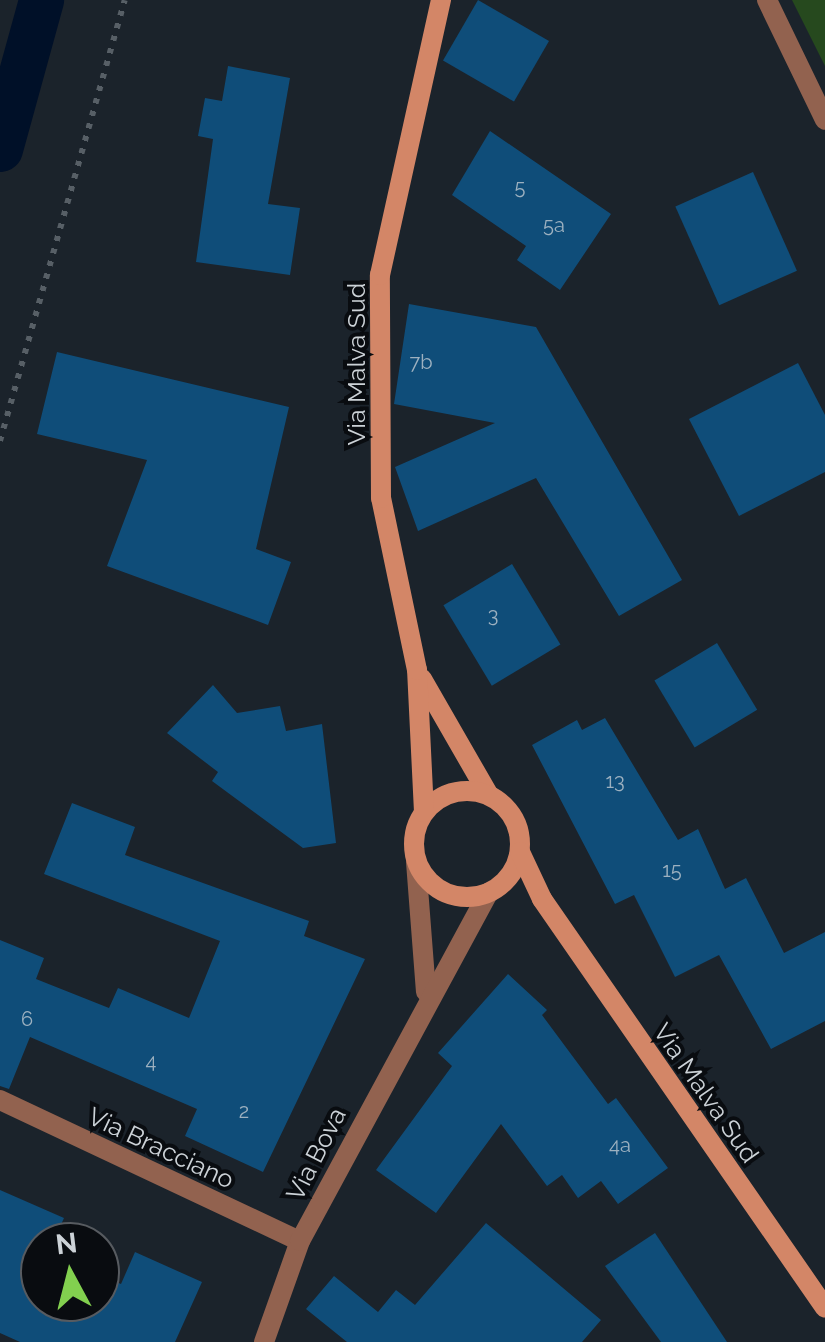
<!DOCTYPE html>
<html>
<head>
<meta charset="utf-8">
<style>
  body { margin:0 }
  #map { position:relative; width:825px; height:1342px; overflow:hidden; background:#1b232b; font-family:Raleway,sans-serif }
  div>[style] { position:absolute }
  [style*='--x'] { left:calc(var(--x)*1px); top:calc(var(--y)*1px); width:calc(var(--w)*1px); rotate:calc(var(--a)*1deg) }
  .green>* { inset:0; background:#26491e }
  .canal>* { height:45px; margin:-22.5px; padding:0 22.5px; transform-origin:22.5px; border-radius:22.5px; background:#001028 }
  .building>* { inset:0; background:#0f4d79; transform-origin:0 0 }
  .path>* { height:6px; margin-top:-3px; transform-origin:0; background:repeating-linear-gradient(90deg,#575f66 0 5px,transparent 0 13px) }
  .street>* { height:20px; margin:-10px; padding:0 10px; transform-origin:10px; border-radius:10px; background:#92624f }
  .secondary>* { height:20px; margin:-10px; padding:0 10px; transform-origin:10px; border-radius:10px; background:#d38667 }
  .secondary>.ring { margin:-10px; padding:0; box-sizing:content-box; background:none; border:20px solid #d38667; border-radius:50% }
  span { translate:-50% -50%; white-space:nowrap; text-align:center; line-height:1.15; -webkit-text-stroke:8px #090c10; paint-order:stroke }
  .number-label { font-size:20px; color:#9db1c0 }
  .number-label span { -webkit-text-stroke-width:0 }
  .street-label { font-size:25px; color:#ccd2d7 }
  .north { position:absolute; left:20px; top:1222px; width:100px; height:100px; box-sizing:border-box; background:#090c10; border:2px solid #575b60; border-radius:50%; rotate:353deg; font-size:28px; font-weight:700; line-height:40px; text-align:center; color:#ccd2d7 }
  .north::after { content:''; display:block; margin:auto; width:35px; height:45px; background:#82d04f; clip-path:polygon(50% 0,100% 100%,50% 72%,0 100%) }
</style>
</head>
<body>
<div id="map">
  <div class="green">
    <i style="clip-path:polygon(792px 0,825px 0,825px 66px)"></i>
  </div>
  <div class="canal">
    <i style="--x:0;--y:149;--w:155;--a:-74.6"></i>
  </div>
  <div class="building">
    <i style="left:478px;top:0;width:82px;height:70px;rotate:30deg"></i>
    <i style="clip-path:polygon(228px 66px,290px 78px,268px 204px,300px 208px,290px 275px,196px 262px,213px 139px,198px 136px,205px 98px,222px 101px)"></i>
    <i style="clip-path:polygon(490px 131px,611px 214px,560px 290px,517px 260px,526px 246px,452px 195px)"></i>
    <i style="left:753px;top:172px;width:108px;height:85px;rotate:66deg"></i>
    <i style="clip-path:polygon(409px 304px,536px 327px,682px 580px,619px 616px,536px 478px,418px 531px,395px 467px,495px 423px,394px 404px)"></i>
    <i style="clip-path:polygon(57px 352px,289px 407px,256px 549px,291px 562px,268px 625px,107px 566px,147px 460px,37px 434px)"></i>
    <i style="clip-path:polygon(798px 363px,825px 415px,825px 472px,739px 516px,689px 419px)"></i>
    <i style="left:512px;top:564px;width:94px;height:80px;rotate:59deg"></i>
    <i style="left:717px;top:643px;width:78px;height:73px;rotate:59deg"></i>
    <i style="clip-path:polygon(213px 685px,237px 713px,280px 706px,286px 731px,322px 724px,336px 843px,303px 848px,212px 781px,218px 772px,167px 733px)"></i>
    <i style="clip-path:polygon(605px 718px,678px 840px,698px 829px,725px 889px,746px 878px,784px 953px,825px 932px,825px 1021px,771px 1049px,719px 955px,675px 977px,634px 895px,615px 904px,532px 745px,577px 720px,582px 730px)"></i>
    <i style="clip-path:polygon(72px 803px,135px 827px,125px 855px,309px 921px,304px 936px,365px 959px,263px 1172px,185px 1136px,197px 1109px,30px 1037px,9px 1089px,0 1086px,0 940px,44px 958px,36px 979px,109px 1008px,118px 988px,189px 1018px,220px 941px,44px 874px)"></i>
    <i style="clip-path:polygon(508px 974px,547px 1010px,542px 1015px,608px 1104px,616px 1098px,668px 1168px,618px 1204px,601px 1181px,578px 1198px,562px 1175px,547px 1186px,501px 1124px,436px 1213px,376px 1170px,452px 1066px,438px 1053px)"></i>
    <i style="clip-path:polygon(0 1190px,64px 1218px,53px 1242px,40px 1242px,40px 1302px,100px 1302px,100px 1275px,121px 1284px,135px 1252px,202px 1282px,175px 1342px,20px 1342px,0 1333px)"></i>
    <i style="clip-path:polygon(486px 1223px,601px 1320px,582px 1342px,347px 1342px,306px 1309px,334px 1276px,378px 1312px,396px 1290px,415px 1305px)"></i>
    <i style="clip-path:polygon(655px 1233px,727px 1342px,661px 1342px,605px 1266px)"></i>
  </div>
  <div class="path">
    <i style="--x:0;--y:441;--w:458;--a:-74.2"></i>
  </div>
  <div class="street">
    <i style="--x:767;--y:0;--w:133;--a:64.2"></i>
    <i style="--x:416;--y:862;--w:130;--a:85.6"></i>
    <i style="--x:0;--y:1100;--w:331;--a:25.2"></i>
    <i style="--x:264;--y:1342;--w:107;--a:-70.4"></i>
    <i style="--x:300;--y:1241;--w:396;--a:-61.6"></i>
  </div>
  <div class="secondary">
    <i style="--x:422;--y:679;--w:133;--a:60.1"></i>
    <i class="ring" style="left:414px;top:791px;width:86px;height:86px"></i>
    <i style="--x:424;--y:812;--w:142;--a:-92.8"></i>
    <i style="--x:417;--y:670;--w:176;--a:-101.8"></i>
    <i style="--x:381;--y:498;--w:223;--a:-90.3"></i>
    <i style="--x:380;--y:275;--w:282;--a:-77.5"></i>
    <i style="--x:520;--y:852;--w:52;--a:64.9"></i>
    <i style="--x:542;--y:899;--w:497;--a:55.3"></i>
  </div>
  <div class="number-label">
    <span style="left:520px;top:187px">5</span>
    <span style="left:554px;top:225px">5a</span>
    <span style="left:421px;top:362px">7b</span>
    <span style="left:493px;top:615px">3</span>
    <span style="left:615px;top:781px">13</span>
    <span style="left:672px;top:870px">15</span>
    <span style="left:27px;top:1019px">6</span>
    <span style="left:151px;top:1061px">4</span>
    <span style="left:244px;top:1111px">2</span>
    <span style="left:620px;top:1145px">4a</span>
  </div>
  <div class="street-label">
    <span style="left:356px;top:364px;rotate:-90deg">Via Malva Sud</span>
    <span style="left:706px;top:1093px;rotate:55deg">Via Malva Sud</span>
    <span style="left:161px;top:1148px;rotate:25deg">Via Bracciano</span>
    <span style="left:316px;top:1154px;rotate:-63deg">Via Bova</span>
  </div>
  <div class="north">N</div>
</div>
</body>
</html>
